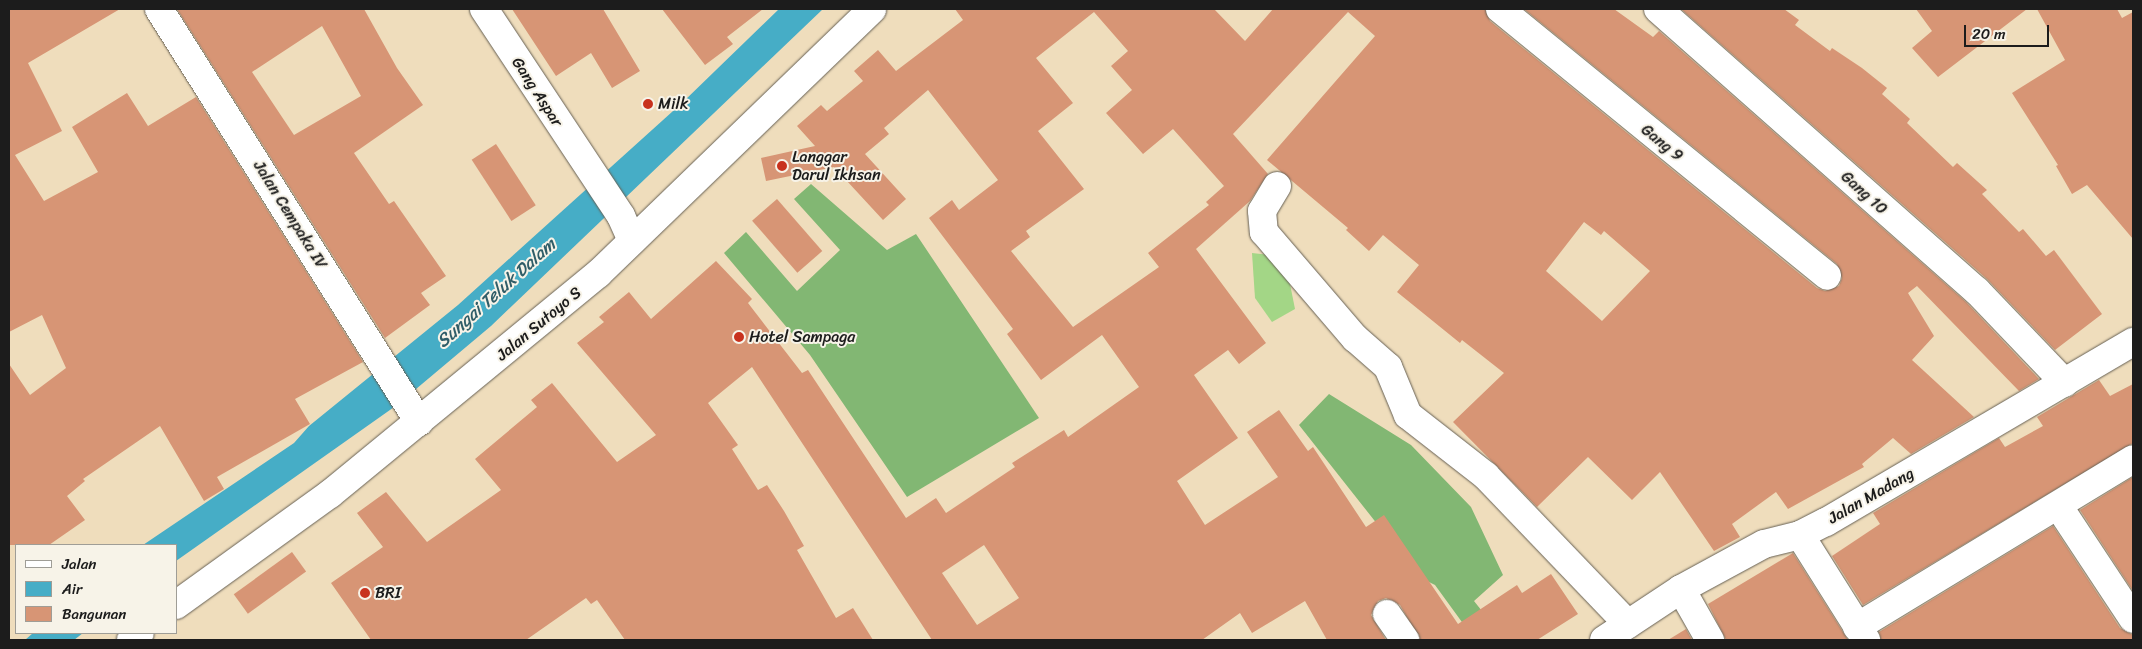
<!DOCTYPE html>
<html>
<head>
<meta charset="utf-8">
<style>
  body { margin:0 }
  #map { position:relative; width:2142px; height:649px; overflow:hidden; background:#efddbc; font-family:Sriracha,sans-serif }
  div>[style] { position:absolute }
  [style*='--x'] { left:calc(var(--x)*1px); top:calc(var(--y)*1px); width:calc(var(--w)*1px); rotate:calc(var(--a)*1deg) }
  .green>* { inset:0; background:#a3d686 }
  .forest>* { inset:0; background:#82b773 }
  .water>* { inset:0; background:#46adc6 }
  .building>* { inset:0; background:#d79575; transform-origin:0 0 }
  .roads { filter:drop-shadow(0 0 1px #666054) drop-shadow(0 0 1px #666054) }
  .minor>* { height:28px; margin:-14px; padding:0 14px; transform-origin:14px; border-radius:14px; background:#fff }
  .trunk>* { height:28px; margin:-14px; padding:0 14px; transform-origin:14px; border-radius:14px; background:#fff }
  .dots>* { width:14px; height:14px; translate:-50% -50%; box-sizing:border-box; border:2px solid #f7f3e8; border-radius:50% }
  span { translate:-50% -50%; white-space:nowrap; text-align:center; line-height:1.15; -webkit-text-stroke:4px #f7f3e8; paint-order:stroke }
  .street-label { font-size:16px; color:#1c1c1c }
  .poi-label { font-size:16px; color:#1c1c1c }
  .left { translate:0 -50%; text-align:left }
  .water-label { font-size:18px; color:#2f5d68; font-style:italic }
  .frame { position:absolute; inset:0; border:10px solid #1c1c1c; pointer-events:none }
  .legend { position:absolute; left:15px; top:544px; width:162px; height:90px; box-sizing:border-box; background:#f7f3e8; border:1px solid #9f9d96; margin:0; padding:6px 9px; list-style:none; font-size:15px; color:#1c1c1c }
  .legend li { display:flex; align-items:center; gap:10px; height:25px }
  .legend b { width:25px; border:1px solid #9f9d96 }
  .scale { position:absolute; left:1964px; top:25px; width:85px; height:22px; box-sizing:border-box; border:2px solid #1c1c1c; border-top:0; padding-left:6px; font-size:15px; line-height:18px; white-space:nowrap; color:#1c1c1c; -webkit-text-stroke:4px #f7f3e8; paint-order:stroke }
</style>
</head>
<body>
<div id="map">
  <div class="green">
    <i style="clip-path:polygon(1252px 253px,1280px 256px,1289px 279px,1295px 309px,1272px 322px,1255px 298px)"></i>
  </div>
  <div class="forest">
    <i style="clip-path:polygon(811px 184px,887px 250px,916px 234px,1039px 418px,907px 497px,810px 355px,724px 253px,746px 232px,797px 291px,840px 250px,794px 199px)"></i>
    <i style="clip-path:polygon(1329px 394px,1411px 445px,1471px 507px,1503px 575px,1474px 601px,1505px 640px,1475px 640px,1435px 585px,1419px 577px,1299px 425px)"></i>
  </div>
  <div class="water">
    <i style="clip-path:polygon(779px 9px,823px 9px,491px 326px,397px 405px,176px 561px,176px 545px,143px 545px,294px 443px,309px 426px,458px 305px,683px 102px)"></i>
    <i style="clip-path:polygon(33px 633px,83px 633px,74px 640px,25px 640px)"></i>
  </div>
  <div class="building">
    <i style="clip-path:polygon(9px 9px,120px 9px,28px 63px,62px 131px,15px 155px,44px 201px,98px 172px,72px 127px,127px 93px,148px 126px,196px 97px,363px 362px,295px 399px,310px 424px,217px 477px,224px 489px,204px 501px,160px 426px,83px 479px,85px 481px,67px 496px,85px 520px,49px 545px,9px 545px,9px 364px,30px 395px,66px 368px,42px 315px,9px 332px)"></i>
    <i style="clip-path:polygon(evenodd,177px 9px,364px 9px,397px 68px,423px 105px,354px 153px,389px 204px,394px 201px,446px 276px,421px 293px,430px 305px,385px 338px,177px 9px,322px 26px,361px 96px,294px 135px,252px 72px,322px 26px)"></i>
    <i style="clip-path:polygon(512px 9px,603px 9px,640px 71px,612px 88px,591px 53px,556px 76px)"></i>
    <i style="clip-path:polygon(662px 9px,763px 9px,727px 37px,733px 44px,705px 65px)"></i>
    <i style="clip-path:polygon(evenodd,955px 9px,1214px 9px,1245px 41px,1273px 9px,1485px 9px,1490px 21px,1817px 288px,1825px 291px,1839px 286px,1842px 278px,1837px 264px,1524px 9px,1614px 9px,1653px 37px,1659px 31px,1966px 302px,2039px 379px,2019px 391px,1917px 286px,1908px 293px,1934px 336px,1912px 360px,1974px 417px,1911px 454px,1893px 438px,1862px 464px,1864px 467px,1788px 509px,1776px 492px,1732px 524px,1740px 537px,1714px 551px,1660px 472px,1632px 500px,1588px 457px,1537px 507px,1453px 422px,1504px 373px,1462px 340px,1460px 343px,1397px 292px,1419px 265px,1383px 235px,1369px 251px,1346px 230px,1348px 228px,1267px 160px,1375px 36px,1348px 12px,1233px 134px,1268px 174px,1250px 201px,1196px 249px,1266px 343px,1239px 364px,1228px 350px,1194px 375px,1238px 438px,1177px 481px,1205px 525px,1278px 477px,1247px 432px,1279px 410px,1308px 451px,1313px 447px,1366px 527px,1384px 515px,1458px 624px,1517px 585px,1522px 593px,1551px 574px,1578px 614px,1537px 640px,1420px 640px,1400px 605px,1386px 598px,1378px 601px,1371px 615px,1386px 640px,1327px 640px,1305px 601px,1252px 633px,1240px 613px,1202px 640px,932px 640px,752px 367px,708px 403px,738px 445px,732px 449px,758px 490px,767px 485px,784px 511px,804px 546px,797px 550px,836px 618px,853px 608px,873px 640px,625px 640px,597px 600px,591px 604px,586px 598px,526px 640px,371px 640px,331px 583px,383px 547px,357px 513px,386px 492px,427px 542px,501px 490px,475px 459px,537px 407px,531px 400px,552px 383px,617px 462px,656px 435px,577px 343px,604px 322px,599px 317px,629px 292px,651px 319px,716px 261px,752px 299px,748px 303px,802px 373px,808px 370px,906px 518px,936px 498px,946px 513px,1015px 467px,1012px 463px,1064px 430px,1068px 437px,1139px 387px,1102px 335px,1041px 380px,1007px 334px,1013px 329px,929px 218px,952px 200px,959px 210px,998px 180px,928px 90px,884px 128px,889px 134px,865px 154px,906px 199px,883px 220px,834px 167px,766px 181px,761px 158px,815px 146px,797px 126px,821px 105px,827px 111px,863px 81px,854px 71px,878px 50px,896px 71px,963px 20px,955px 9px,1094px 12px,1128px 51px,1111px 66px,1132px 90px,1106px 113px,1143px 154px,1173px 129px,1224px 186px,1206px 202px,1209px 205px,1148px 253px,1159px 267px,1073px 327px,1011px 251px,1030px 237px,1026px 231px,1084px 189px,1038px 131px,1073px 103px,1036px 58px,1094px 12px,955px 9px,1584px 222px,1601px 235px,1604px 231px,1650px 271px,1602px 321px,1546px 271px,1584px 222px,955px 9px,984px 545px,1019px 598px,977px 625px,942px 573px,984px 545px)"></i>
    <i style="clip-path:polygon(1681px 9px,1784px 9px,1799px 20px,1795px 25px,1830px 51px,1832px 48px,1862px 68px,1887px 88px,1882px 94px,1910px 119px,1907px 123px,1953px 167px,1957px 163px,1987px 190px,1982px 194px,2019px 232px,2023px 229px,2046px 256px,2054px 250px,2102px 314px,2055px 350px,1987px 279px)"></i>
    <i style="clip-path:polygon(1916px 9px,2027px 9px,1938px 77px,1912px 48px,1932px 31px)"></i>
    <i style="clip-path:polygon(2037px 9px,2117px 9px,2122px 18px,2133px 12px,2133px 239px,2087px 185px,2072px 194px,2056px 166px,2058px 165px,2012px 93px,2065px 60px)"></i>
    <i style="left:496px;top:144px;width:73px;height:29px;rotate:57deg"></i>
    <i style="left:777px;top:199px;width:69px;height:33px;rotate:49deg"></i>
    <i style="clip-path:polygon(2099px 380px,2110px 396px,2133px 384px,2133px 443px,1863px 605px,1832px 556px,1880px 524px,1873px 513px,1999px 438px,2005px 447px,2043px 426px,2037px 417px)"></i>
    <i style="clip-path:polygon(2133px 477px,2133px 591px,2080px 510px)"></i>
    <i style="clip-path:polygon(2053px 526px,2120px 628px,2133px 635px,2133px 640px,1881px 640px,1879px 632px)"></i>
    <i style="left:292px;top:552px;width:24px;height:72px;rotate:54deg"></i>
    <i style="clip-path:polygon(1793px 553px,1848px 640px,1726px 640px,1708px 604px)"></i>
    <i style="clip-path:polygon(1686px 629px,1692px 640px,1668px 640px)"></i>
  </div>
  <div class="roads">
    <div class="minor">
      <i style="--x:159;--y:9;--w:488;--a:57.8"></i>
      <i style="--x:484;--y:9;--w:248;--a:56.5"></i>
      <i style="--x:621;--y:216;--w:27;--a:66"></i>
      <i style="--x:1500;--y:9;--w:422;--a:39.2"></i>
      <i style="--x:1658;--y:9;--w:426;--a:41.5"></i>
      <i style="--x:1977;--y:291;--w:127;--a:46.3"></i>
      <i style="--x:1277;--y:186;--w:29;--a:121"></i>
      <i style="--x:1262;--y:211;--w:21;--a:85"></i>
      <i style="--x:1264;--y:232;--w:140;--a:49.4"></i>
      <i style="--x:1355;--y:338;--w:44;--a:41.3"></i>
      <i style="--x:1388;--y:367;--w:52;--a:67.4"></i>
      <i style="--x:1408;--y:415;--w:99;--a:38"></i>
      <i style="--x:1486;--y:476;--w:205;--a:46.2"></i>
      <i style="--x:2059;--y:507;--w:134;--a:56.5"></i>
      <i style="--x:1800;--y:535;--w:124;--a:57.8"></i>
      <i style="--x:1681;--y:589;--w:59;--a:60.4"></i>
      <i style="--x:1387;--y:614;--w:32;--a:55"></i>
      <i style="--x:1857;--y:627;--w:323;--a:-31.3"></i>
      <i style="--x:1604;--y:640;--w:92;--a:-33.5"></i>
      <i style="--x:1681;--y:589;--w:94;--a:-28.5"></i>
      <i style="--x:1764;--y:544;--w:37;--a:-14"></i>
      <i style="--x:1800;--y:535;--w:29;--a:-27"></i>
      <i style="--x:1826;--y:522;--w:356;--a:-30.4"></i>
    </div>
    <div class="trunk">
      <i style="--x:176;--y:605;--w:190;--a:-35.8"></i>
      <i style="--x:330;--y:494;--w:347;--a:-39.4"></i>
      <i style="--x:598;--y:274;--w:381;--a:-44"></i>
      <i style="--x:131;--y:640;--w:11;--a:-38"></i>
    </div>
  </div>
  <div class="dots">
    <i style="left:648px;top:104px;background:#c8321e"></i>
    <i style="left:782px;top:166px;background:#c8321e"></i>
    <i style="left:739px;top:337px;background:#c8321e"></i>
    <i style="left:365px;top:593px;background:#c8321e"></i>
  </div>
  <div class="street-label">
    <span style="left:537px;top:92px;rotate:57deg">Gang Aspar</span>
    <span style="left:1662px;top:143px;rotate:39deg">Gang 9</span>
    <span style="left:1864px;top:193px;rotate:42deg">Gang 10</span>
    <span style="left:290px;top:215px;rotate:58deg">Jalan Cempaka IV</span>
    <span style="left:539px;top:324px;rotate:-40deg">Jalan Sutoyo S</span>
    <span style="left:1871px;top:496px;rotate:-30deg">Jalan Madang</span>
  </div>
  <div class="poi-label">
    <span class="left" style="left:658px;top:104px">Milk</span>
    <span class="left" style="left:792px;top:166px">Langgar<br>Darul Ikhsan</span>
    <span class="left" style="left:749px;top:337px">Hotel Sampaga</span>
    <span class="left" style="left:375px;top:593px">BRI</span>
  </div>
  <div class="water-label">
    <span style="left:496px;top:293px;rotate:-42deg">Sungai Teluk Dalam</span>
  </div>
  <div class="frame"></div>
  <ul class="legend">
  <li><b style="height:6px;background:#fff"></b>Jalan</li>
  <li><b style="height:14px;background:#46adc6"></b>Air</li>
  <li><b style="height:14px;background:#d79575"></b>Bangunan</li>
  </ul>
  <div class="scale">20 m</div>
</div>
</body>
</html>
